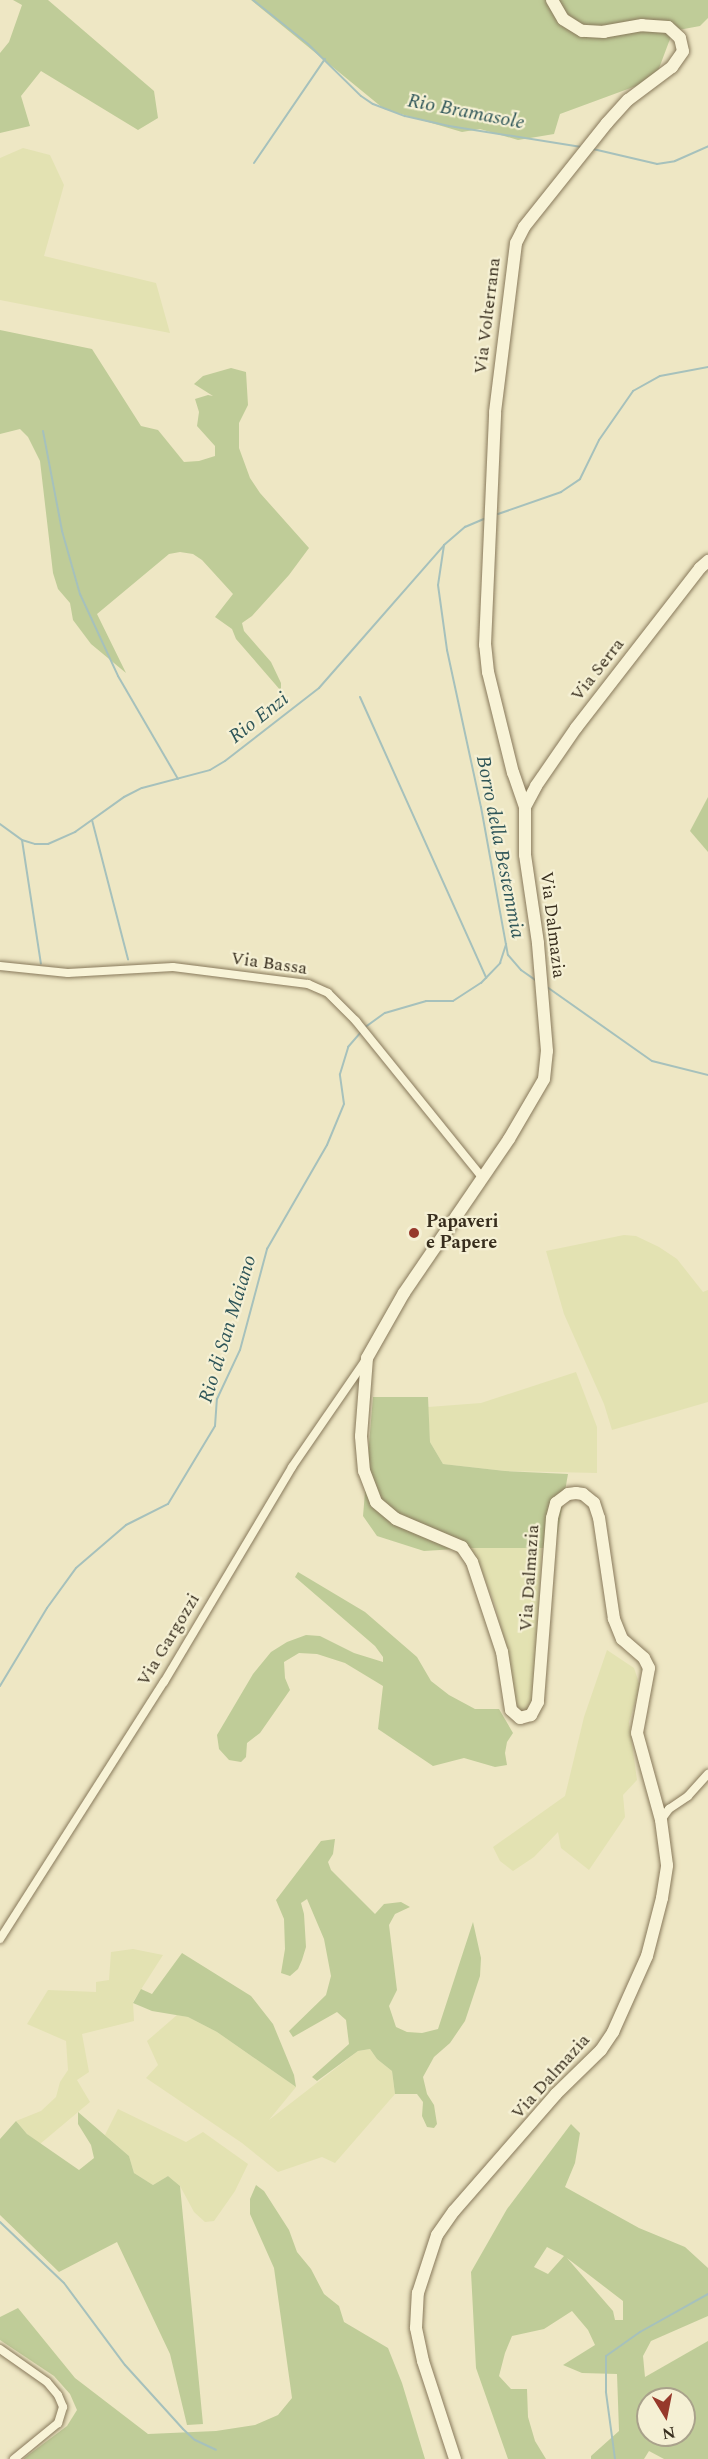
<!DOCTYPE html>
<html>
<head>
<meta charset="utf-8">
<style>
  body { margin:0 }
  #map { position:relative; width:708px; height:2459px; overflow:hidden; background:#eee7c4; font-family:Spectral,serif }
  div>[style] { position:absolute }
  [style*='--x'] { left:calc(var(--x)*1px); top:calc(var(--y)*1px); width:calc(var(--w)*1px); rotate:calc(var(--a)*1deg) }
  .farmland>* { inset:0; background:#e3e2b2 }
  .green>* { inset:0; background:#bfcc98 }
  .stream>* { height:2px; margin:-1px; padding:0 1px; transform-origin:1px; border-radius:1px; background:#a6c1bc }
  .roads { filter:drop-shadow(0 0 2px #88795b) drop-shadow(0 0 2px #88795b) }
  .street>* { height:8px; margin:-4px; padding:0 4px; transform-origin:4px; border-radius:4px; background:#f8f3d7 }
  .secondary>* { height:12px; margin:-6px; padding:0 6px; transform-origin:6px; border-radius:6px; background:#f8f3d7 }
  .dots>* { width:16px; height:16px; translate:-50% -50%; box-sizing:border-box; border:3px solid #f5f0d4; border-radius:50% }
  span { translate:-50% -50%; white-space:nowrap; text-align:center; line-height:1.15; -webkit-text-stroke:4.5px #f5f0d4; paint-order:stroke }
  .street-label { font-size:18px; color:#382e1e }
  .poi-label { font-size:18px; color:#382e1e; font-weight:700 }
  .left { translate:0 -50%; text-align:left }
  .water-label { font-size:20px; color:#2e5558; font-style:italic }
  .north { position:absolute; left:636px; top:2387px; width:60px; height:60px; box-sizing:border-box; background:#f5f0d4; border:2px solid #a9a28b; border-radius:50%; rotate:170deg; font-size:16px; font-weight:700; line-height:24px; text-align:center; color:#382e1e }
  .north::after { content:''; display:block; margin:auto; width:21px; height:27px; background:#96392b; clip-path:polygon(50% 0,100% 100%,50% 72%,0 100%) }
</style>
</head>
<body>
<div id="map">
  <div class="farmland">
    <i style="clip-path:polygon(23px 148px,50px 155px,64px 185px,44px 256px,156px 283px,170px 333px,0 300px,0 158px)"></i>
    <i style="clip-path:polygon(624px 1235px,636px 1236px,659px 1247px,677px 1259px,703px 1292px,708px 1290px,708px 1402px,612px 1430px,604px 1404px,564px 1314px,546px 1251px)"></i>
    <i style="clip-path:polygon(576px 1372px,597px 1427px,597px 1473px,505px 1471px,443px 1464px,430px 1442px,428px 1407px,481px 1403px)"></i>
    <i style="clip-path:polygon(468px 1548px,542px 1548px,533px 1708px,525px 1715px,516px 1710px,504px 1638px,495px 1605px,479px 1564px)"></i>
    <i style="clip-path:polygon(607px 1650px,634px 1668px,640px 1686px,629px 1722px,637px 1780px,623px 1795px,625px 1817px,589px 1870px,561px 1848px,558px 1832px,534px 1857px,513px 1871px,500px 1861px,493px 1847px,565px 1796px,584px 1717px)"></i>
    <i style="clip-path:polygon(133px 1949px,163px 1955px,133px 2002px,134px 2021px,82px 2034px,89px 2072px,77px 2080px,90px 2102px,40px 2144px,27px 2134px,16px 2121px,41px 2111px,56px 2097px,60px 2082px,68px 2070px,66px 2041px,27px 2024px,48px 1990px,96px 1992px,96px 1982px,109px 1980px,111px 1952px)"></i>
    <i style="clip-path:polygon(177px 2015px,188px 2017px,217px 2032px,296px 2087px,269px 2120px,358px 2051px,370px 2049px,377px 2059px,392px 2071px,395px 2094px,335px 2163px,322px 2157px,278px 2172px,242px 2143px,146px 2078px,158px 2065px,147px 2041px)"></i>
    <i style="clip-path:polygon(118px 2109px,186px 2142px,203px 2132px,248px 2164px,235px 2191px,214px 2221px,205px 2222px,194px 2212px,180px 2186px,168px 2176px,153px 2185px,134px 2173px,129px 2156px,105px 2135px)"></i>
  </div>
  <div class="green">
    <i style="clip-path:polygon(13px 0,48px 0,154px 91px,158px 118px,138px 130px,41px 71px,21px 96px,30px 126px,0 133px,0 53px,9px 42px,22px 5px)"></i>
    <i style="clip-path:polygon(251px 0,708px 0,708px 18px,700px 26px,673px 31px,655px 79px,560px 114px,554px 134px,518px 140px,480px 129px,462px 132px,384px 109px)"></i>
    <i style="clip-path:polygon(0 330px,92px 349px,141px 426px,158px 430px,184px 462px,199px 461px,215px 456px,215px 446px,197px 426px,199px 412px,195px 399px,208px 395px,213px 396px,194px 384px,203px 376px,231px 368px,246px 372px,248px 405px,239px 423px,239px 448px,250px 478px,260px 493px,309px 548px,289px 575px,252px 616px,242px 623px,244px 631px,271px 662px,281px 683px,281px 691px,236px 639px,232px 629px,215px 617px,233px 594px,202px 560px,193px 554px,180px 552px,169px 554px,97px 614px,126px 673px,91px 644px,73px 620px,70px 603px,58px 589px,53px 573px,40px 461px,28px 437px,20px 429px,0 434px)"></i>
    <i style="clip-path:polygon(708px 797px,708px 852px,690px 831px)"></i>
    <i style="clip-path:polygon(373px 1397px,428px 1397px,430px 1442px,443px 1464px,505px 1471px,568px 1474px,555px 1548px,471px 1548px,424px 1551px,377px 1536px,363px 1516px)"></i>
    <i style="clip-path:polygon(298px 1572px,365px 1612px,417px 1657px,431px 1681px,449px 1695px,475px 1709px,499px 1709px,513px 1733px,507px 1742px,505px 1753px,507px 1765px,495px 1767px,464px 1758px,433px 1766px,378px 1729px,383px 1686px,345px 1663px,317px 1654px,299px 1653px,284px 1662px,285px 1678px,290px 1690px,260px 1733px,247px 1743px,246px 1757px,241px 1762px,229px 1760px,219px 1749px,217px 1735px,253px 1674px,271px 1652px,287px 1642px,306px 1635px,320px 1636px,354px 1653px,383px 1662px,383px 1657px,375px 1646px,295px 1577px)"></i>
    <i style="clip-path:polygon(335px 1839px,333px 1854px,328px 1862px,331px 1870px,375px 1914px,384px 1904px,401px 1902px,410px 1907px,395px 1914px,389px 1925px,397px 1990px,389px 2006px,396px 2027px,407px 2032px,422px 2033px,438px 2029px,473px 1922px,481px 1958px,480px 1976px,465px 2021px,450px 2043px,434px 2057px,423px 2077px,427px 2094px,434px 2105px,437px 2124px,434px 2128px,427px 2127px,422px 2116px,423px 2102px,417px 2094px,395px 2094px,392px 2071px,377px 2059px,370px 2049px,358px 2051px,317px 2081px,312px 2077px,349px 2044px,346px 2020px,337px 2012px,293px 2037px,289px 2031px,326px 1995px,331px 1976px,324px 1939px,307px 1899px,301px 1903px,304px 1914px,306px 1947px,302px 1960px,298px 1969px,290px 1976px,281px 1973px,285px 1949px,284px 1919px,276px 1900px,321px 1841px)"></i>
    <i style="clip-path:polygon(182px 1953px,251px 1996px,273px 2024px,294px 2075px,296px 2087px,217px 2032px,188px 2017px,152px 2011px,133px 2003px,141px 1989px,152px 1994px)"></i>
    <i style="clip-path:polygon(78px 2112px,129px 2156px,134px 2173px,153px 2185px,168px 2176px,180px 2186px,203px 2424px,187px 2425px,170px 2354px,117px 2242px,59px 2272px,0 2215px,0 2139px,16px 2121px,27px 2134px,79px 2170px,94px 2158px,91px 2145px,78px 2124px)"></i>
    <i style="clip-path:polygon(evenodd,571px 2124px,580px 2133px,575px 2163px,565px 2187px,639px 2228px,685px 2247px,708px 2268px,708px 2316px,651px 2341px,643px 2356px,645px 2377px,708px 2341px,708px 2459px,664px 2459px,649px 2451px,644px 2459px,591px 2459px,591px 2456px,619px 2431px,617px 2374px,582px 2373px,563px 2365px,595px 2345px,588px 2330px,572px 2311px,544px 2329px,512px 2336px,505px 2353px,499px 2376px,511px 2389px,527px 2389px,528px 2417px,535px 2441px,546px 2459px,508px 2459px,476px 2368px,471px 2272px,507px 2209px,571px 2124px,547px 2247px,564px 2256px,548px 2274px,534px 2267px,547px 2247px,571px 2124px,567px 2258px,623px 2301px,623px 2320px,615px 2320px,613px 2311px,567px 2258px,571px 2124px,648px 2399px,684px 2399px,684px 2435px,648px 2435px,648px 2399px)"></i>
    <i style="clip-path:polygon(256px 2185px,264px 2191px,289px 2230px,297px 2252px,311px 2269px,324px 2294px,339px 2306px,344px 2322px,388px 2348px,402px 2383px,425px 2459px,23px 2459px,67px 2426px,77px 2410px,70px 2394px,54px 2376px,0 2340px,0 2317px,18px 2308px,75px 2378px,148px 2434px,216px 2431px,255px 2425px,278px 2415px,292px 2398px,274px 2268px,250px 2214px,250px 2199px)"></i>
  </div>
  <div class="stream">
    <i style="--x:253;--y:0;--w:70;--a:38.7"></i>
    <i style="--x:308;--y:44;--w:74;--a:44.5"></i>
    <i style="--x:361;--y:96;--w:14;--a:34"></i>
    <i style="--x:373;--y:104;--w:34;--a:21"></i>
    <i style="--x:405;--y:116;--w:45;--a:12.8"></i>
    <i style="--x:449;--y:126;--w:134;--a:9"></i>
    <i style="--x:593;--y:149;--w:66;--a:13.2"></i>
    <i style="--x:657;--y:164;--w:18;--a:-9"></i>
    <i style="--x:675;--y:161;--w:36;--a:-24"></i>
    <i style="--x:254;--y:163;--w:126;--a:-55.7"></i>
    <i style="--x:43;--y:431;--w:102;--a:79.2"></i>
    <i style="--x:62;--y:531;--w:66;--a:74.1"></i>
    <i style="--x:80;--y:594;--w:90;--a:65.1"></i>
    <i style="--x:118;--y:676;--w:119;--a:59.8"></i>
    <i style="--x:498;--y:514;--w:67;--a:-19.2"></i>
    <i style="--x:561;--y:492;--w:23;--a:-34"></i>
    <i style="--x:580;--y:479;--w:43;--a:-64"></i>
    <i style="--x:599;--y:440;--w:60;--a:-55.2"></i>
    <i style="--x:633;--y:391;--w:31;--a:-29"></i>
    <i style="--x:660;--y:376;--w:49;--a:-10.6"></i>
    <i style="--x:444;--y:545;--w:40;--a:98.5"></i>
    <i style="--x:438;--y:585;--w:66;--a:82.1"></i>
    <i style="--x:447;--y:650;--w:161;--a:77.8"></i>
    <i style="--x:481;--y:807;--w:150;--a:79.7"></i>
    <i style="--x:508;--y:955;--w:20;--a:49"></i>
    <i style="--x:521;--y:970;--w:19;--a:35"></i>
    <i style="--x:360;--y:697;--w:308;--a:65.8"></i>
    <i style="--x:92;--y:820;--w:144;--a:75.5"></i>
    <i style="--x:0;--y:824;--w:27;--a:36"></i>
    <i style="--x:22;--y:840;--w:14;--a:17"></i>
    <i style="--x:35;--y:844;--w:13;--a:0"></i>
    <i style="--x:48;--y:844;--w:30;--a:-24"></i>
    <i style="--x:75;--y:832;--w:60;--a:-35.5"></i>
    <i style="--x:124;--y:797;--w:20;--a:-27"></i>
    <i style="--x:142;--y:788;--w:70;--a:-14.8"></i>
    <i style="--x:210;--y:770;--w:17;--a:-31"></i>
    <i style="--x:225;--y:761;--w:119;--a:-37.8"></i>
    <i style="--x:319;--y:688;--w:190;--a:-48.8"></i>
    <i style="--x:444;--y:545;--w:28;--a:-41"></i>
    <i style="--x:465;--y:527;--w:21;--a:-23"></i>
    <i style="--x:22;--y:840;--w:125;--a:81.3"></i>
    <i style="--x:547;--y:987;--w:128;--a:35.2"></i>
    <i style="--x:652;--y:1061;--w:58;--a:14"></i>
    <i style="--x:364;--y:1028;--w:26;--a:-36"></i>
    <i style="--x:385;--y:1013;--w:43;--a:-16.3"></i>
    <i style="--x:426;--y:1001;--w:27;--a:0"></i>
    <i style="--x:453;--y:1001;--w:33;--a:-33"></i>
    <i style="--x:481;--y:983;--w:28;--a:-46"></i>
    <i style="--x:500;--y:963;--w:20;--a:-72"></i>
    <i style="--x:0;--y:1686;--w:91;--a:-58.9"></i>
    <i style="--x:47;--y:1608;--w:49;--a:-54.1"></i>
    <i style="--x:76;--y:1568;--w:66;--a:-40.7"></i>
    <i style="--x:126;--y:1525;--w:47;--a:-26.6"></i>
    <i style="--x:168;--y:1504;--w:91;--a:-58.9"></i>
    <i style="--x:215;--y:1426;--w:27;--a:-86"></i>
    <i style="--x:217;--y:1399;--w:54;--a:-64.9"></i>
    <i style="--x:240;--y:1350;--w:105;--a:-75"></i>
    <i style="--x:267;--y:1249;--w:120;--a:-60"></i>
    <i style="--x:327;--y:1145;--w:44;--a:-67.5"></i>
    <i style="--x:344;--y:1104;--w:30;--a:-98"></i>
    <i style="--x:340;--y:1074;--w:28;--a:-73"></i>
    <i style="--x:348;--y:1047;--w:20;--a:-49"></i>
    <i style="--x:0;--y:2222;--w:88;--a:43.6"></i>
    <i style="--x:64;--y:2283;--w:102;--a:53.4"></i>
    <i style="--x:125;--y:2365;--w:86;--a:47.8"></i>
    <i style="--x:183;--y:2429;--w:16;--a:43"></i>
    <i style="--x:195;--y:2440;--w:23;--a:25"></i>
    <i style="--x:615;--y:2459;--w:68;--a:-97.7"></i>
    <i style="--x:606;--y:2392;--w:36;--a:-90"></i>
    <i style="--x:606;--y:2356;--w:42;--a:-35.2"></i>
    <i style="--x:640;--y:2332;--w:78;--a:-29.2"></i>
  </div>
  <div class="roads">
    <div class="street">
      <i style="--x:0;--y:966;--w:68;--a:5.9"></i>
      <i style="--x:68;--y:973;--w:105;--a:-3.3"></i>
      <i style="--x:173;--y:967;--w:136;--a:7.2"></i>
      <i style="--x:308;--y:984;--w:22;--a:24"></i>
      <i style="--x:328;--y:993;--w:40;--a:45"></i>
      <i style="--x:356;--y:1021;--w:201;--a:51.1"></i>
      <i style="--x:661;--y:1820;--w:14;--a:-54"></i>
      <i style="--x:669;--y:1809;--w:23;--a:-34"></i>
      <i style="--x:688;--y:1796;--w:30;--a:-48"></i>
      <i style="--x:0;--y:1939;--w:305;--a:-57.5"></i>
      <i style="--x:164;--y:1682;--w:250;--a:-59.2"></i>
      <i style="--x:292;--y:1467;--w:132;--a:-55.5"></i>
      <i style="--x:0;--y:2349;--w:57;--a:35.1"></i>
      <i style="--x:47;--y:2382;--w:17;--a:50"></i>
      <i style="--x:58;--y:2395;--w:13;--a:67"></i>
      <i style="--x:63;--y:2407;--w:17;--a:107"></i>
      <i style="--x:58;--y:2423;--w:57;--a:140.7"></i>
    </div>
    <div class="secondary">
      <i style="--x:525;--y:807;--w:36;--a:-109"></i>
      <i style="--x:513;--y:773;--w:104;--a:-103.9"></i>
      <i style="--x:488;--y:672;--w:27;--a:-96"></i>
      <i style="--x:485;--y:645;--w:233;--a:-87.5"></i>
      <i style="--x:495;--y:412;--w:170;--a:-82.9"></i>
      <i style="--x:516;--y:243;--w:18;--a:-63"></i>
      <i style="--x:524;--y:227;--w:133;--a:-51.4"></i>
      <i style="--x:607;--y:123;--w:31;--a:-48"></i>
      <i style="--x:628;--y:100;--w:55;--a:-36.9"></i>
      <i style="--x:672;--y:67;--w:19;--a:-55"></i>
      <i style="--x:683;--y:51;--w:13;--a:-103"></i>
      <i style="--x:680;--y:38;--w:16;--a:-137"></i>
      <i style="--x:668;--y:27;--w:26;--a:-176"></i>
      <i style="--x:642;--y:25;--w:39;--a:170"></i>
      <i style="--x:604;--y:32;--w:22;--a:-177"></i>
      <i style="--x:582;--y:31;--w:22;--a:-148"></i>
      <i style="--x:563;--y:19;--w:22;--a:-120"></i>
      <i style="--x:455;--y:2459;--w:103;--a:-108.1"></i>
      <i style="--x:423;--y:2361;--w:34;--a:-102"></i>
      <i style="--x:416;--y:2328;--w:35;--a:-87"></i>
      <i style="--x:418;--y:2293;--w:61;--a:-71.9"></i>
      <i style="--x:437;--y:2235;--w:29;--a:-55"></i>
      <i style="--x:454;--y:2211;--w:155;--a:-48.9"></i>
      <i style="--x:556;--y:2094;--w:63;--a:-44.4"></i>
      <i style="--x:601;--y:2050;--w:22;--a:-56"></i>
      <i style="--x:613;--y:2032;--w:83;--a:-65.9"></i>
      <i style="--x:647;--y:1956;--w:60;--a:-75.5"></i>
      <i style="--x:662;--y:1898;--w:33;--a:-81"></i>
      <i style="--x:667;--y:1865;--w:45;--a:-97.6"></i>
      <i style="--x:661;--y:1820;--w:90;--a:-105.4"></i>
      <i style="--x:637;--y:1733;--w:66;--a:-79.5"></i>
      <i style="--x:649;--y:1668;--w:11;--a:-117"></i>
      <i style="--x:644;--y:1658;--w:29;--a:-139"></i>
      <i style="--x:622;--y:1639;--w:22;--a:-112"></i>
      <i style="--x:614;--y:1619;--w:102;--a:-98.4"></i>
      <i style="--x:599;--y:1518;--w:16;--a:-108"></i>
      <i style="--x:594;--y:1503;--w:14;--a:-141"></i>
      <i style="--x:583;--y:1494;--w:7;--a:-172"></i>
      <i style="--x:576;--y:1493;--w:8;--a:173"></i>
      <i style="--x:568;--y:1494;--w:15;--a:143"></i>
      <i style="--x:556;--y:1503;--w:16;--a:105"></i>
      <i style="--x:552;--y:1518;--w:185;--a:94.4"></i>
      <i style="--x:538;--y:1702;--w:15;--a:118"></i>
      <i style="--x:531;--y:1715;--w:11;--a:165"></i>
      <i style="--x:520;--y:1718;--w:12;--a:-138"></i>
      <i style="--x:511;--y:1710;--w:59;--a:-98.8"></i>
      <i style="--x:502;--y:1652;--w:95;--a:-108.4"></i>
      <i style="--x:472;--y:1562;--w:18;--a:-124"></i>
      <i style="--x:462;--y:1547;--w:72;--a:-157"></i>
      <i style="--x:396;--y:1519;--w:26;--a:-140"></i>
      <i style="--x:376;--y:1502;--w:33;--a:-111"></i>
      <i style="--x:364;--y:1471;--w:35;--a:-95"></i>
      <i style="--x:361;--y:1436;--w:78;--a:-85.6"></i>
      <i style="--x:367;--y:1358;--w:75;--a:-60.4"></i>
      <i style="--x:404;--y:1293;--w:186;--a:-55.7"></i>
      <i style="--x:509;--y:1139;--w:69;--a:-59.7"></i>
      <i style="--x:544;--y:1079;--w:28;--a:-84"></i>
      <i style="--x:547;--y:1051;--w:108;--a:-94.8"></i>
      <i style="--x:538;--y:943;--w:89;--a:-98.4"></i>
      <i style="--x:525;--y:855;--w:48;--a:-90"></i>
      <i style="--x:525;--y:807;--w:24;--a:-62"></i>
      <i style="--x:536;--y:786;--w:70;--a:-55.4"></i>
      <i style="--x:576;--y:728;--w:202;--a:-52.2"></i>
      <i style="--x:700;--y:568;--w:11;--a:-41"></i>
    </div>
  </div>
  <div class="dots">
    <i style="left:414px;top:1233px;background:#96392b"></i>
  </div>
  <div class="street-label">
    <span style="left:488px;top:316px;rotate:-83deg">Via Volterrana</span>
    <span style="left:598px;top:670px;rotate:-52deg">Via Serra</span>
    <span style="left:552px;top:925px;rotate:83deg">Via Dalmazia</span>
    <span style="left:269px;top:964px;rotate:8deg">Via Bassa</span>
    <span style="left:530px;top:1578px;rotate:-86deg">Via Dalmazia</span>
    <span style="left:169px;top:1640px;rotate:-59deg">Via Gargozzi</span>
    <span style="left:551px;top:2077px;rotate:-48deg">Via Dalmazia</span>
  </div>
  <div class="poi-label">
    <span class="left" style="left:426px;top:1233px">Papaveri<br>e Papere</span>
  </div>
  <div class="water-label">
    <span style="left:466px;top:112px;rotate:11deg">Rio Bramasole</span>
    <span style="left:259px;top:718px;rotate:-38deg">Rio Enzi</span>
    <span style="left:500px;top:847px;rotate:79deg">Borro della Bestemmia</span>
    <span style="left:228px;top:1329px;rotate:-73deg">Rio di San Maiano</span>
  </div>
  <div class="north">N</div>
</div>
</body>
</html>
